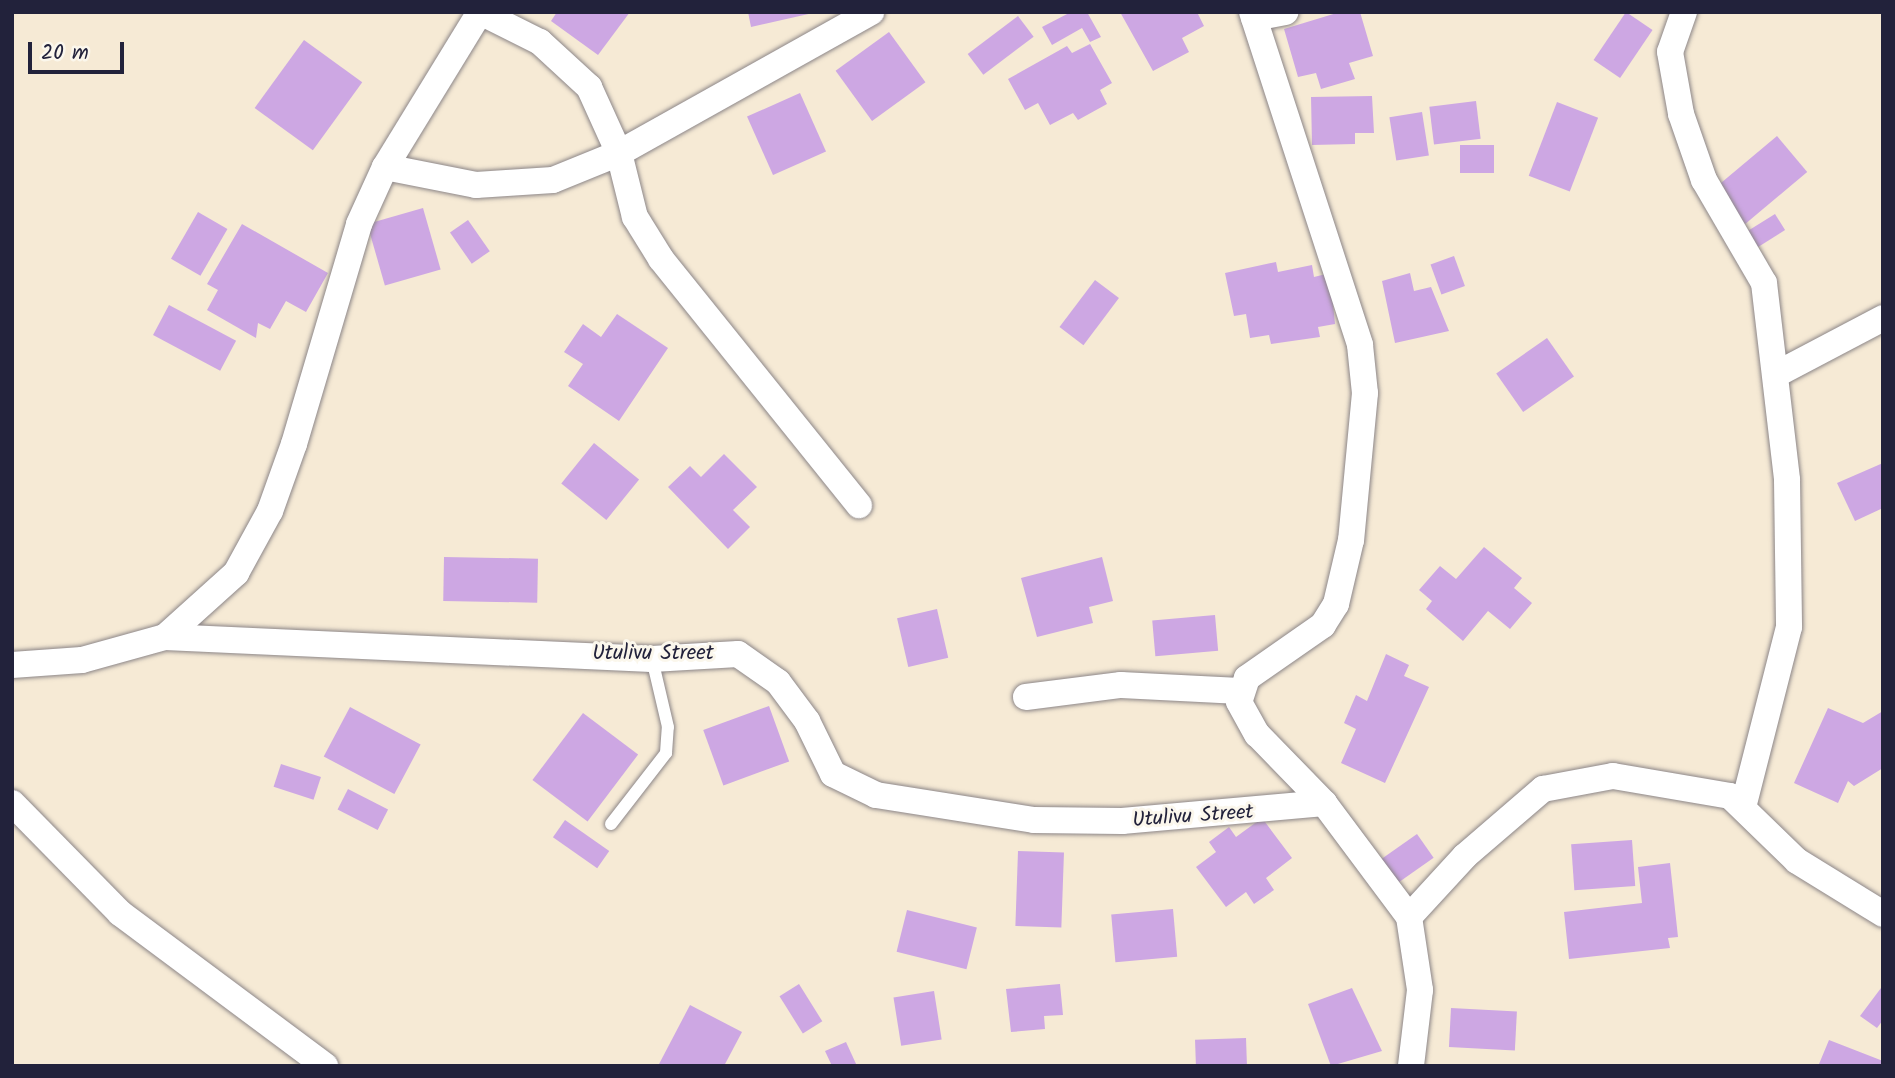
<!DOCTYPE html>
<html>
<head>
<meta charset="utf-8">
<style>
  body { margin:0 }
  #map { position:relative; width:1895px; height:1078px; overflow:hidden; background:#f6ead5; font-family:Kalam,sans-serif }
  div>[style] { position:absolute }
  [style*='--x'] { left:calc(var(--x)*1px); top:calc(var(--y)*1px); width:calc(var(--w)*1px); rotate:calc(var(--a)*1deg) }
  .building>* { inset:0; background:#cda7e3; transform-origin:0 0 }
  .roads { filter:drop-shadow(0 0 2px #8c8688) drop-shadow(0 0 2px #8c8688) }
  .service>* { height:12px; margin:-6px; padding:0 6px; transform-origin:6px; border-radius:6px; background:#fff }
  .minor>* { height:26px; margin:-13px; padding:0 13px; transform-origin:13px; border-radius:13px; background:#fff }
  span { translate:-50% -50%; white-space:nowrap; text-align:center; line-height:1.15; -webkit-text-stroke:6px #fbf7ec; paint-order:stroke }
  .street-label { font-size:21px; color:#22223b }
  .frame { position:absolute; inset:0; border:14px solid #22223b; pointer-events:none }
  .scale { position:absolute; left:28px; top:42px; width:96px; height:32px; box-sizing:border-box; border:4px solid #22223b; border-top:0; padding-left:9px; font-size:21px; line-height:24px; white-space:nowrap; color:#22223b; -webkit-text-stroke:5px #fbf7ec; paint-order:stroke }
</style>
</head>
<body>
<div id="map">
  <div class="building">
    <i style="clip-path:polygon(557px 12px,630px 12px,598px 55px,551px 21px)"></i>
    <i style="clip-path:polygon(748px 12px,813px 12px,813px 13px,751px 27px)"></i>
    <i style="clip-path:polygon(1071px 12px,1087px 12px,1101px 37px,1090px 42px,1082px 28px,1052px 45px,1042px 27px)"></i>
    <i style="clip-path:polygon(1120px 12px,1197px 12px,1204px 26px,1182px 38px,1189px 52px,1153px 71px)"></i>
    <i style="clip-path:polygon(1340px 12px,1360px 12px,1373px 56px,1349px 63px,1355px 79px,1321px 89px,1316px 73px,1298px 77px,1284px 29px)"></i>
    <i style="left:1626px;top:12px;width:32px;height:58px;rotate:34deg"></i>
    <i style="left:1018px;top:16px;width:26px;height:63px;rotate:53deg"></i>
    <i style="left:889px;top:32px;width:62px;height:66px;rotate:54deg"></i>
    <i style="left:304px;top:40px;width:72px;height:84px;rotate:36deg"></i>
    <i style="clip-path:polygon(1090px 44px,1112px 83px,1100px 90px,1107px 104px,1078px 120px,1073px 113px,1050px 125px,1038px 103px,1025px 110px,1008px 79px,1067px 46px,1072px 53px)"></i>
    <i style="left:800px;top:93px;width:64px;height:58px;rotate:66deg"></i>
    <i style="clip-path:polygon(1372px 96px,1374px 133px,1355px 133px,1355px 144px,1312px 145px,1311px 97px)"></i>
    <i style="left:1476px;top:101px;width:38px;height:47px;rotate:83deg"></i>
    <i style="left:1557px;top:102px;width:44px;height:79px;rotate:21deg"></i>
    <i style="left:1422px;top:112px;width:44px;height:33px;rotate:81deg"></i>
    <i style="left:1777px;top:136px;width:47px;height:81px;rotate:50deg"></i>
    <i style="left:1494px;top:145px;width:28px;height:34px;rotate:90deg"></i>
    <i style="left:423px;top:208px;width:64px;height:58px;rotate:74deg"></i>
    <i style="left:198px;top:212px;width:34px;height:54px;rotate:30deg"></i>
    <i style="left:1775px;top:214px;width:19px;height:36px;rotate:58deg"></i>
    <i style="left:468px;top:220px;width:38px;height:22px;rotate:55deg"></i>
    <i style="clip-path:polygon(242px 224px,328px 273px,306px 312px,286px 301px,270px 329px,258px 323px,256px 338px,207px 310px,218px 290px,207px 284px)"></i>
    <i style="left:1454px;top:256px;width:32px;height:25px;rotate:70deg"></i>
    <i style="clip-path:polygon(1276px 262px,1278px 272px,1312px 265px,1314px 277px,1330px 273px,1335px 324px,1318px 327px,1320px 337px,1271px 344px,1269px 335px,1250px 338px,1246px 314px,1234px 316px,1225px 273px)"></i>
    <i style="clip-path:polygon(1410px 273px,1414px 291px,1431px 287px,1449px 331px,1395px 343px,1382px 281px)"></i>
    <i style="left:1095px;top:280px;width:30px;height:59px;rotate:37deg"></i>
    <i style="left:169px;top:305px;width:76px;height:34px;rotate:28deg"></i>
    <i style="clip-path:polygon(617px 314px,668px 348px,619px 421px,568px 386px,583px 364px,564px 352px,583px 324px,601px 337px)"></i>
    <i style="left:1547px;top:338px;width:47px;height:62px;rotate:55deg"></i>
    <i style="left:594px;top:443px;width:58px;height:52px;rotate:39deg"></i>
    <i style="clip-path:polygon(724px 454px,757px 487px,733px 510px,750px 527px,728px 549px,668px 487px,690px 466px,701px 477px)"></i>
    <i style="clip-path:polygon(1883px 463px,1883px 508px,1855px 521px,1837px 483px)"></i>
    <i style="clip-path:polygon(1484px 547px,1522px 578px,1514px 588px,1532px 603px,1510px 629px,1488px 611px,1463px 641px,1426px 609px,1432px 601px,1419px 590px,1440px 566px,1456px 579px)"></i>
    <i style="left:444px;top:557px;width:94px;height:44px;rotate:1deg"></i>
    <i style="clip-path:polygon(1102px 557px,1113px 601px,1089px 607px,1093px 623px,1037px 637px,1021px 578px)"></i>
    <i style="left:937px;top:609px;width:50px;height:41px;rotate:77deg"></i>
    <i style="left:1215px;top:615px;width:36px;height:63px;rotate:85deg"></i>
    <i style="clip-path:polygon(1386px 654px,1409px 665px,1404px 676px,1429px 687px,1385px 783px,1341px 763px,1356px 729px,1344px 723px,1356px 695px,1367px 701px)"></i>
    <i style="left:769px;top:706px;width:59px;height:70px;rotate:70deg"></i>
    <i style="left:350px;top:707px;width:80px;height:56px;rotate:28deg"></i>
    <i style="clip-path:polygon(1828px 708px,1863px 723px,1883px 711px,1883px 768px,1854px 786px,1848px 781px,1838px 803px,1794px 783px)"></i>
    <i style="left:583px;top:713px;width:69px;height:84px;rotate:37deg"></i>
    <i style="left:281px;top:764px;width:42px;height:24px;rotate:18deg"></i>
    <i style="left:348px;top:789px;width:45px;height:23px;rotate:27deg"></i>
    <i style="clip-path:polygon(1262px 818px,1292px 858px,1266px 878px,1274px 890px,1254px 904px,1246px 892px,1226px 907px,1196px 867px,1216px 852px,1209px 842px,1229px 827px,1236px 837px)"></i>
    <i style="left:565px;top:820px;width:54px;height:21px;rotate:35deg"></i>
    <i style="left:1417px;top:834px;width:29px;height:46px;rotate:55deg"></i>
    <i style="left:1632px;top:840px;width:46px;height:61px;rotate:86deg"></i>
    <i style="left:1018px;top:851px;width:46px;height:75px;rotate:2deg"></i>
    <i style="clip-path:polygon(1670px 863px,1678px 937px,1668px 938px,1670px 948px,1569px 959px,1564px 912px,1642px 903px,1638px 867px)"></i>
    <i style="left:1173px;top:909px;width:48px;height:62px;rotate:85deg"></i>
    <i style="left:907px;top:910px;width:72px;height:43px;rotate:14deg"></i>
    <i style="left:799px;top:984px;width:44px;height:23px;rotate:58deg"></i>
    <i style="clip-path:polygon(1060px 984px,1063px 1015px,1044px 1016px,1045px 1029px,1011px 1032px,1006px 989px)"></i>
    <i style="clip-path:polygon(1352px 988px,1382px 1051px,1331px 1066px,1308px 1004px)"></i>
    <i style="clip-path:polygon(1881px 988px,1883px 1020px,1877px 1028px,1860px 1016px)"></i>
    <i style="left:934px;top:991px;width:49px;height:41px;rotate:81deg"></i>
    <i style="clip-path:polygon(690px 1005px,742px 1032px,724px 1066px,658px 1066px)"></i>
    <i style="left:1451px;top:1008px;width:66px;height:39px;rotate:3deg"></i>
    <i style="left:1246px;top:1038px;width:28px;height:51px;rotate:88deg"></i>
    <i style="clip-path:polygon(1829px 1040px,1883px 1061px,1883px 1066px,1811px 1066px,1819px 1064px)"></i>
    <i style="clip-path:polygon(846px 1042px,857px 1066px,832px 1066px,825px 1051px)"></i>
  </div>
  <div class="roads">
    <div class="service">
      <i style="--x:611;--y:824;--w:90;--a:-52.2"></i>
      <i style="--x:666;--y:753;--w:26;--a:-86"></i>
      <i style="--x:668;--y:727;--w:70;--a:-103.2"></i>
    </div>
    <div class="minor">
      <i style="--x:480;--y:12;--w:67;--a:26.6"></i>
      <i style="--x:540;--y:42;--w:67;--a:42.6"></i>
      <i style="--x:589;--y:87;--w:72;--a:65.6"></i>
      <i style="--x:619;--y:153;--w:66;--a:76"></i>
      <i style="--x:635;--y:217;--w:49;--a:58.2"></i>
      <i style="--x:661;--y:259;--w:316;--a:51.2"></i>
      <i style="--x:1252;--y:12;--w:350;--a:72"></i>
      <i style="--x:1360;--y:345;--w:48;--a:84.1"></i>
      <i style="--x:1365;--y:393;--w:148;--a:95.4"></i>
      <i style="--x:1351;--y:540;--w:66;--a:103.2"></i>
      <i style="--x:1336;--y:604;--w:25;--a:122"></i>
      <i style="--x:1323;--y:625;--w:93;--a:145.1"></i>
      <i style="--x:1247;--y:678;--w:25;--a:108"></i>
      <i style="--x:1239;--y:702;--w:37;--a:61"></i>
      <i style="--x:1257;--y:734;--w:96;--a:45.8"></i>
      <i style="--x:1324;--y:803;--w:142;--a:53.3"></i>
      <i style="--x:1409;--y:917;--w:74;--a:81.4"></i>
      <i style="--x:1420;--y:990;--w:77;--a:96.8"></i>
      <i style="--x:1684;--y:12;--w:42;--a:109.3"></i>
      <i style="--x:1670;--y:52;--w:63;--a:79.9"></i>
      <i style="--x:1681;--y:114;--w:70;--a:70.8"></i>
      <i style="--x:1704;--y:180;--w:119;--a:59.8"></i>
      <i style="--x:1764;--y:283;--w:198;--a:83.3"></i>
      <i style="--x:1787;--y:480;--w:147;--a:89.2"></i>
      <i style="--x:1789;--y:627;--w:183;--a:104.3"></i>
      <i style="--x:1254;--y:18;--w:32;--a:-11"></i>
      <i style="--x:385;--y:167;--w:93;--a:11.2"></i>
      <i style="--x:476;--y:185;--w:77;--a:-3.7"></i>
      <i style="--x:553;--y:180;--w:71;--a:-22.2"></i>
      <i style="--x:619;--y:153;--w:289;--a:-29.2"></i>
      <i style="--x:1777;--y:374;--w:120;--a:-27.8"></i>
      <i style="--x:165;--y:637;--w:487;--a:2.6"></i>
      <i style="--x:652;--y:659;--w:86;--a:-3.3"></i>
      <i style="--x:738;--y:654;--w:49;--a:35"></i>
      <i style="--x:778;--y:682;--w:49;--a:53.4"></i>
      <i style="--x:807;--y:721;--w:59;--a:63.9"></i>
      <i style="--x:833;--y:774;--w:48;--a:26"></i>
      <i style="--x:876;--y:795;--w:160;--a:9"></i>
      <i style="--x:1034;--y:820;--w:88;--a:0.7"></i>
      <i style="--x:1122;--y:821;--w:203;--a:-5.1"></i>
      <i style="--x:12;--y:665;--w:70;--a:-4.1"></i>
      <i style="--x:82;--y:660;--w:86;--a:-15.5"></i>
      <i style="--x:165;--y:637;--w:96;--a:-42"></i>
      <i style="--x:236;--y:573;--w:71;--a:-61.3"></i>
      <i style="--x:270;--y:511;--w:71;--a:-70.3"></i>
      <i style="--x:294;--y:444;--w:229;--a:-73.5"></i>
      <i style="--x:359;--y:224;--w:63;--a:-65.5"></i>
      <i style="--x:385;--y:167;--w:182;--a:-58.5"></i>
      <i style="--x:1026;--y:697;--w:96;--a:-7.2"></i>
      <i style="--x:1121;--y:685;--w:119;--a:2.9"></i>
      <i style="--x:12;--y:803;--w:154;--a:45.5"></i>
      <i style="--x:120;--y:913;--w:256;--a:36.7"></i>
      <i style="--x:1409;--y:917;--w:83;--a:-47.4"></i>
      <i style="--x:1465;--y:856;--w:103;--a:-40.7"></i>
      <i style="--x:1543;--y:789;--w:71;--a:-10.5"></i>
      <i style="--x:1613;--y:776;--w:119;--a:9.7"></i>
      <i style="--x:1730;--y:796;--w:93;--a:44.1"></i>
      <i style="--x:1797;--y:861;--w:101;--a:31.6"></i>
    </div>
  </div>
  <div class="street-label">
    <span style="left:653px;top:654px">Utulivu Street</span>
    <span style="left:1193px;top:817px;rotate:-4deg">Utulivu Street</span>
  </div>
  <div class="frame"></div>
  <div class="scale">20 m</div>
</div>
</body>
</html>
